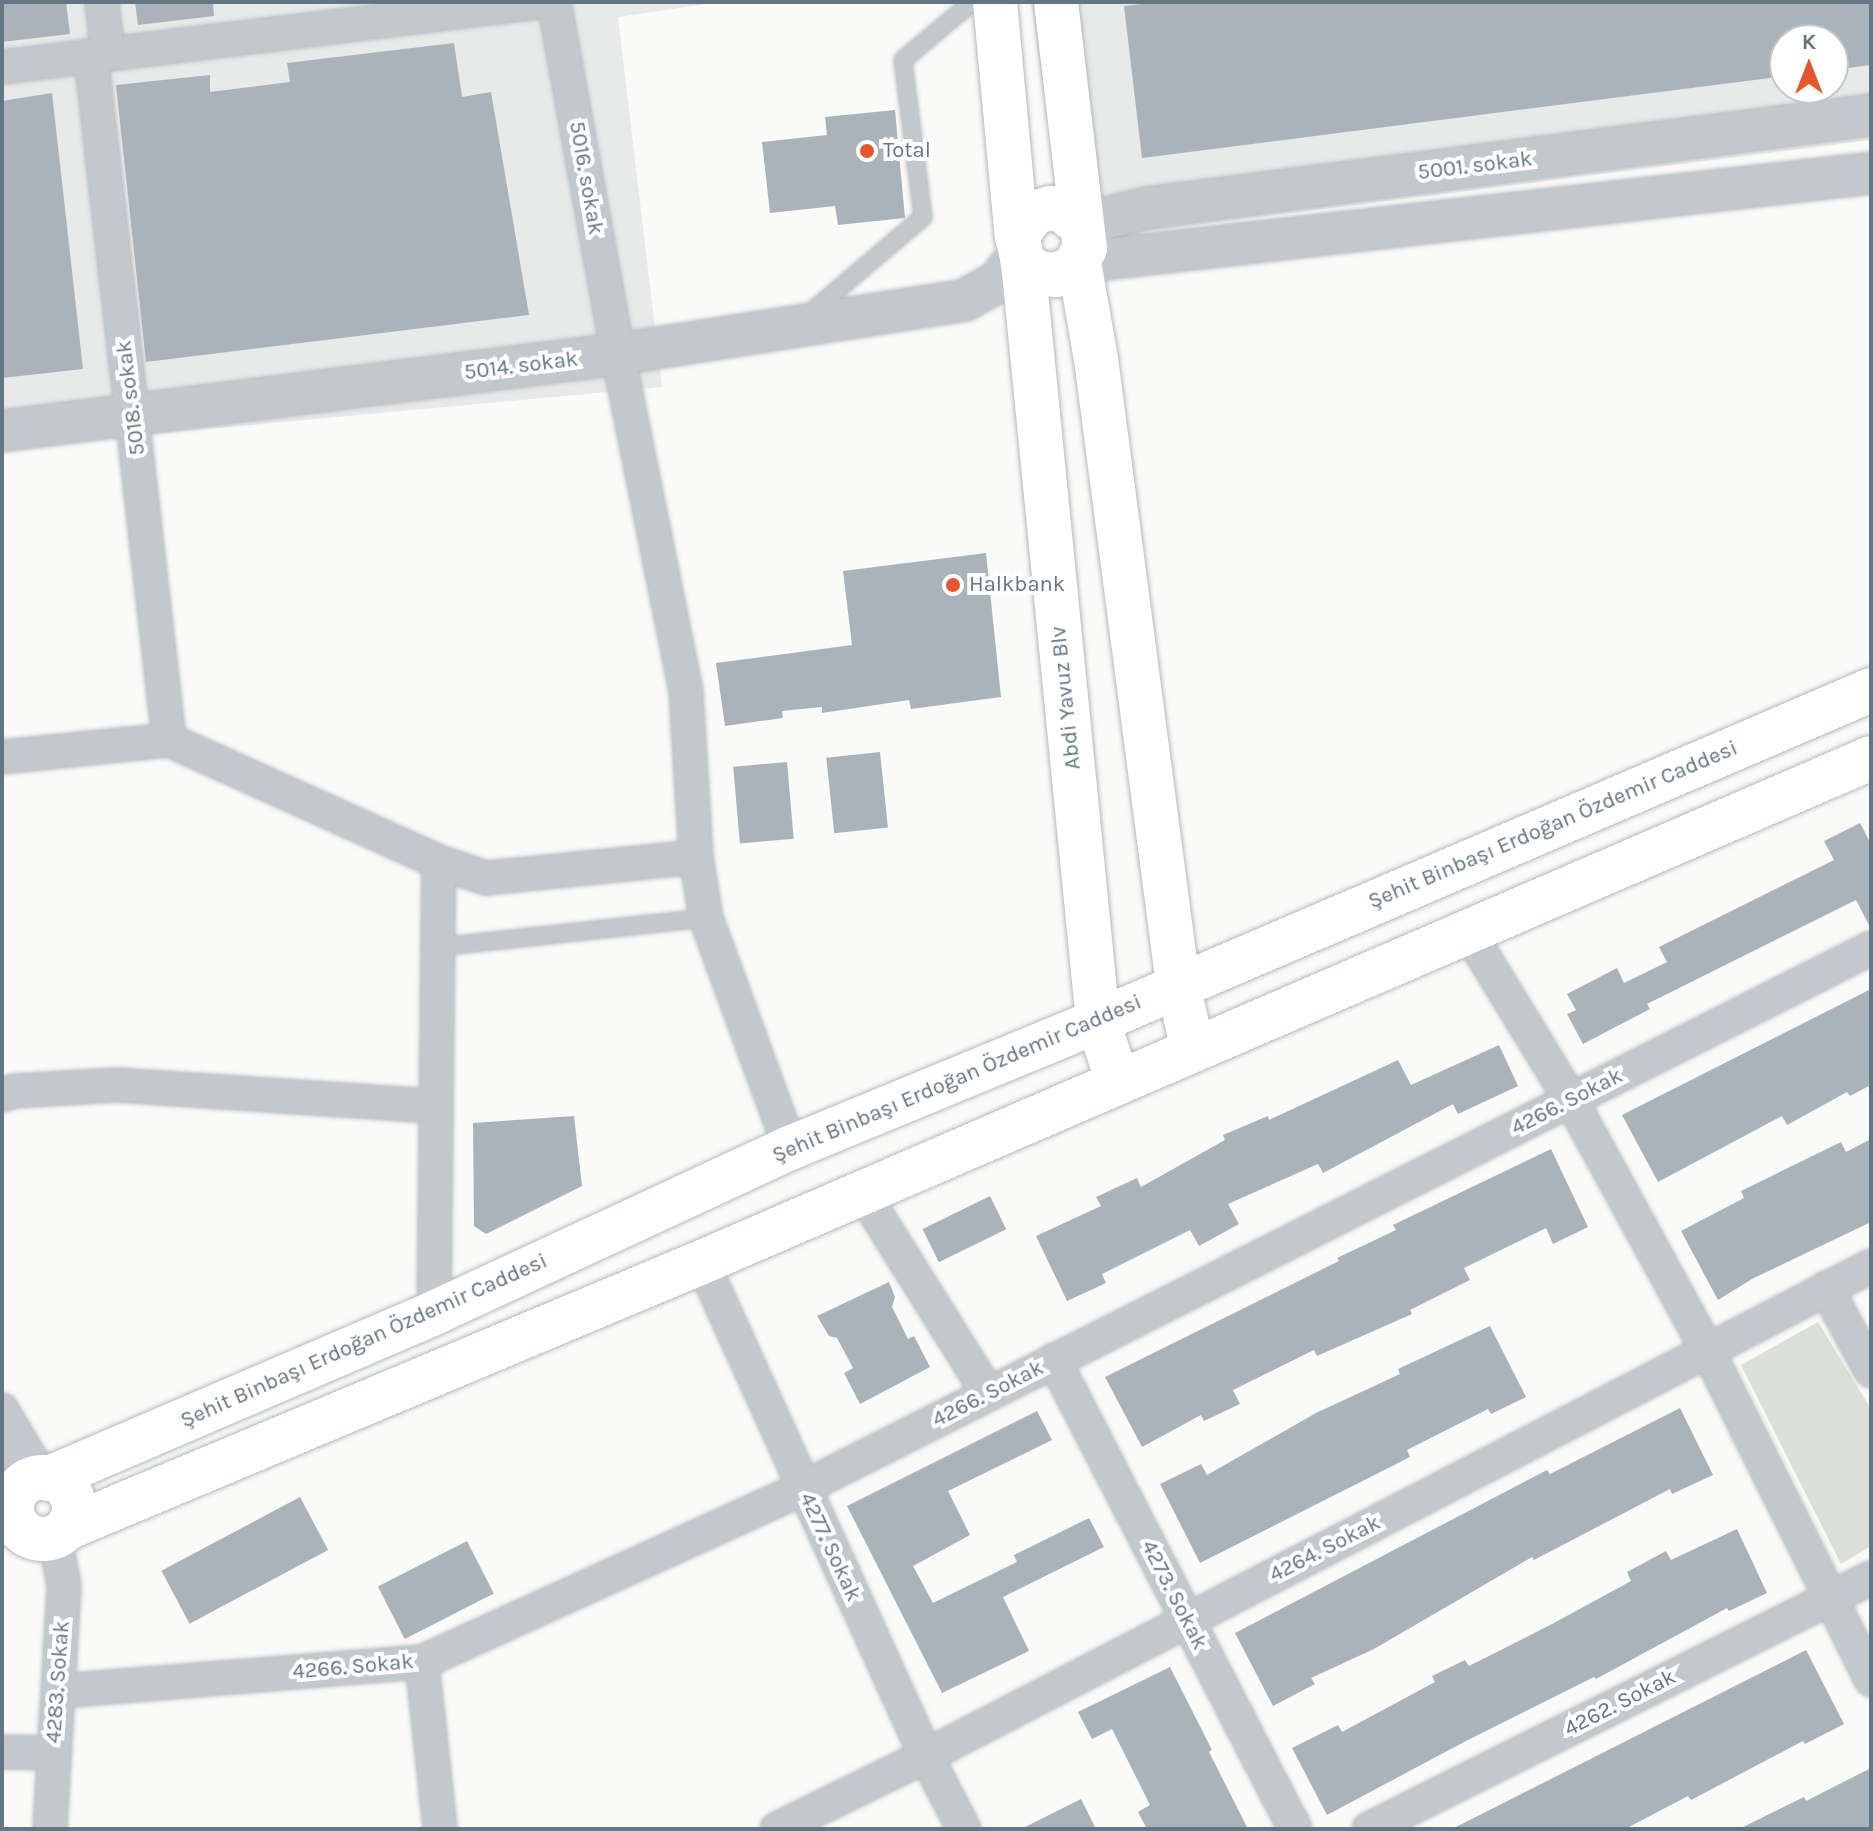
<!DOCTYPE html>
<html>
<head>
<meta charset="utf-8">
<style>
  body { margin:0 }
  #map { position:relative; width:1873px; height:1831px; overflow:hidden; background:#fafaf8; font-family:Karla,sans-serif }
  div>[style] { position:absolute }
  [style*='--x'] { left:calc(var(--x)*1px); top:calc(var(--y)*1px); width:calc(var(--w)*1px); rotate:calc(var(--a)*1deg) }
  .built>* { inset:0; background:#e8e9e9 }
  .green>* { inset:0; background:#dadfd7 }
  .building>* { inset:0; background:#aab3b9; transform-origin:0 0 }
  .roads { filter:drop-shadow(0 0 2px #b3babf) drop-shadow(0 0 2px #b3babf) }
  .service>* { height:16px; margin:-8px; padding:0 8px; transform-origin:8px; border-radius:8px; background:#c3c8cc }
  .minor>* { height:32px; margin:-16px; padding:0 16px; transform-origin:16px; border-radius:16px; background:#c3c8cc }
  .tertiary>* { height:40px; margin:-20px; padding:0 20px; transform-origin:20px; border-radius:20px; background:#c3c8cc }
  .secondary>* { height:44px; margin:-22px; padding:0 22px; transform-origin:22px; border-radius:22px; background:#fff }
  .secondary>.ring { margin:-22px; padding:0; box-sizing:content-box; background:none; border:44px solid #fff; border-radius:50% }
  .dots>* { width:22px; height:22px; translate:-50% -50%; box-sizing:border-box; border:4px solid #fff; border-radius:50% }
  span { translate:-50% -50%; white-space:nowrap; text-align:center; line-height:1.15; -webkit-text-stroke:8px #fff; paint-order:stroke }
  .poi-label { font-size:22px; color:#657683 }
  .left { translate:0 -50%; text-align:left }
  .street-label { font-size:22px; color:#657683 }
  .frame { position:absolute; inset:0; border:4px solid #657683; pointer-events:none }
  .north { position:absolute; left:1769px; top:24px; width:80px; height:80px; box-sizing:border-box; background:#fff; border:2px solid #c1c8cd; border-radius:50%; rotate:0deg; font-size:22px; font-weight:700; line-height:32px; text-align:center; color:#657683 }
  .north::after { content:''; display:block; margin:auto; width:28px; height:36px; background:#e4572e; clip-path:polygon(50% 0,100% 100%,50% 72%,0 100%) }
</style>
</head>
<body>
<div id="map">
  <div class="built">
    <i style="clip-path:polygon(2px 2px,721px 2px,618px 17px,662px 387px,2px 448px)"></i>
    <i style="clip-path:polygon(evenodd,1031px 2px,1871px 2px,1871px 140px,1110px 236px,1059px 198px,1031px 2px,1785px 40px,1833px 40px,1833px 88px,1785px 88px,1785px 40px)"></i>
  </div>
  <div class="green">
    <i style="clip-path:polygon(1818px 1322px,1871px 1409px,1871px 1546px,1841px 1564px,1741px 1365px)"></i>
  </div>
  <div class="building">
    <i style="clip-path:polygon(2px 2px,66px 2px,70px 34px,2px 42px)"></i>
    <i style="clip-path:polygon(135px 2px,213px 2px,214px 16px,138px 25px)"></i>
    <i style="clip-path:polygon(1159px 2px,1871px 2px,1871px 65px,1833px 70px,1833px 40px,1785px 40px,1785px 76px,1142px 158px,1124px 6px)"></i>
    <i style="clip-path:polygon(454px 43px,462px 97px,491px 92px,529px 315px,146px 362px,116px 85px,210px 75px,210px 92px,290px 82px,287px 63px)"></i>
    <i style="clip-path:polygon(52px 93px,83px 369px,2px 378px,2px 101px)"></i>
    <i style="clip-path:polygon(895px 110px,905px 218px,838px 225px,835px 206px,770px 213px,762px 142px,827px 135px,825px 117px)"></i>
    <i style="clip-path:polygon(986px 553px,1001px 697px,911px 709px,909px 700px,822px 713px,822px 707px,782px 711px,783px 718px,725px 726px,716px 663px,852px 645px,843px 571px)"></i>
    <i style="left:880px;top:752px;width:76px;height:54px;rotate:84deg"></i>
    <i style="left:787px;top:762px;width:77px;height:54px;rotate:85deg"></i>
    <i style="clip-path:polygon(1860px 823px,1871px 844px,1871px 929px,1856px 900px,1647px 1004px,1650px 1009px,1583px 1044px,1567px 1014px,1576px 1010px,1567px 994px,1617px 968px,1624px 983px,1667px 962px,1659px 947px,1834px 860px,1824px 841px)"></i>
    <i style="clip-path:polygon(1871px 989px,1871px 1085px,1850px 1096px,1847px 1092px,1787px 1125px,1782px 1116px,1658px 1182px,1622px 1115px)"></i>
    <i style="clip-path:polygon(1499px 1045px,1518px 1086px,1458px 1114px,1453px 1104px,1323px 1173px,1318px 1164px,1228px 1204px,1239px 1224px,1199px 1246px,1190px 1230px,1102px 1274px,1106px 1283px,1067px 1301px,1036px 1236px,1101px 1206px,1096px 1197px,1137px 1178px,1141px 1187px,1225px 1140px,1223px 1135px,1268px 1116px,1269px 1120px,1398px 1060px,1411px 1085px)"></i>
    <i style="clip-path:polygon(574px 1116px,582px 1186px,486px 1234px,474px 1226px,473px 1123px)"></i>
    <i style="clip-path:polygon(1871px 1139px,1871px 1222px,1752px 1279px,1718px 1300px,1681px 1231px,1744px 1198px,1741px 1191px,1841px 1142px,1846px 1152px)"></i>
    <i style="clip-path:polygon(1551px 1149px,1588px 1227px,1553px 1244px,1546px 1228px,1464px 1268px,1470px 1280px,1410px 1310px,1412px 1314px,1317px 1356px,1314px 1350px,1233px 1390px,1240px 1404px,1204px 1421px,1201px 1415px,1142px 1447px,1105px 1377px,1339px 1261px,1337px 1258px,1396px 1230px,1393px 1225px)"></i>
    <i style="left:990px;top:1196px;width:37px;height:75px;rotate:64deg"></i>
    <i style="clip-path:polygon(889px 1282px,895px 1297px,892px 1307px,908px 1339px,914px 1336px,930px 1367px,860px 1404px,844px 1373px,853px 1368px,837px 1338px,829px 1336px,817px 1316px)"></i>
    <i style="clip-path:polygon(1490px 1326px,1526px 1397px,1491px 1414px,1488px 1409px,1407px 1450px,1410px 1457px,1200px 1563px,1160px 1484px,1201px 1464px,1207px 1475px,1316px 1413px,1400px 1374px,1398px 1369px)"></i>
    <i style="clip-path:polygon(1680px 1408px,1713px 1475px,1672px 1494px,1670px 1489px,1534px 1560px,1532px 1557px,1374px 1649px,1311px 1678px,1315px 1684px,1273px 1706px,1235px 1633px,1547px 1470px,1550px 1474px)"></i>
    <i style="clip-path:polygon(1037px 1411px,1052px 1440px,948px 1491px,970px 1535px,913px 1566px,933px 1603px,1017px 1562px,1014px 1555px,1089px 1518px,1104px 1547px,1003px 1597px,1029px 1651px,942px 1693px,847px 1506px)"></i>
    <i style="left:300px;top:1497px;width:60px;height:157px;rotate:62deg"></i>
    <i style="clip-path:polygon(1737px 1529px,1767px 1593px,1729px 1611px,1727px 1608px,1596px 1679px,1594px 1677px,1466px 1741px,1327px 1815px,1292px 1748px,1338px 1725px,1342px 1732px,1435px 1682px,1432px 1676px,1465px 1660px,1469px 1666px,1554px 1623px,1631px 1581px,1627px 1572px,1666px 1551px,1671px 1560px)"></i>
    <i style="left:467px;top:1541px;width:59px;height:100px;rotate:63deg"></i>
    <i style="clip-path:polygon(1806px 1650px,1844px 1724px,1805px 1744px,1803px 1741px,1691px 1800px,1688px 1796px,1625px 1829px,1452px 1829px)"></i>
    <i style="clip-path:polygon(1170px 1667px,1212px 1750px,1209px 1752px,1248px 1829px,1147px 1829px,1138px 1812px,1150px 1805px,1112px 1729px,1092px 1739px,1078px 1712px)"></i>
    <i style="clip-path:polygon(1871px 1768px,1871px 1829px,1739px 1829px,1804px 1797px,1806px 1801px)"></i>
    <i style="clip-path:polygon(1081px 1799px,1096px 1829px,1021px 1829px)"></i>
  </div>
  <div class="roads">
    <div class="service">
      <i style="--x:808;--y:315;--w:151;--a:-40.4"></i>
      <i style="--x:923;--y:217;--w:158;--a:-97.3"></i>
      <i style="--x:903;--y:60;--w:90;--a:-40"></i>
      <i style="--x:438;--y:947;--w:270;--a:-6.2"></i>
    </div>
    <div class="minor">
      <i style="--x:102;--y:2;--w:53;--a:83.5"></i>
      <i style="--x:554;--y:2;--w:358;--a:79.7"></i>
      <i style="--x:618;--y:354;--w:345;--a:78.6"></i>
      <i style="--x:686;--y:692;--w:165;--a:86.5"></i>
      <i style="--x:696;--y:857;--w:62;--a:80.7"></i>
      <i style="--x:706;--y:918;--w:245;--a:69.9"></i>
      <i style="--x:91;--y:56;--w:688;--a:83.49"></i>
      <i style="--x:2;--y:67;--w:540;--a:-6.91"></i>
      <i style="--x:2;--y:757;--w:168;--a:-5.8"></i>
      <i style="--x:169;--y:740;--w:296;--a:24.3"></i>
      <i style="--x:439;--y:862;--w:50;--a:18.8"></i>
      <i style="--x:486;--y:878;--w:211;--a:-5.7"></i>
      <i style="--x:1469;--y:933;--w:196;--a:58.6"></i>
      <i style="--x:1571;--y:1100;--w:286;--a:61.4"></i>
      <i style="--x:1708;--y:1351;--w:367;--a:63.6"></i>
      <i style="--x:2;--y:1095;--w:13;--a:-18"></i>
      <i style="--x:14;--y:1091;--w:103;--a:-3.3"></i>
      <i style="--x:117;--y:1085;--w:320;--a:3.8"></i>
      <i style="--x:863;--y:1193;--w:236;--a:58"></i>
      <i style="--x:702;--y:1262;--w:542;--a:65.61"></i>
      <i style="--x:926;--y:1756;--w:82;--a:62.5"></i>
      <i style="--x:1826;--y:1288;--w:94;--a:61.5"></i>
      <i style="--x:434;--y:1313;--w:451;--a:-89.4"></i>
      <i style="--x:1054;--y:1360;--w:527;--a:62.8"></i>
      <i style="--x:2;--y:1410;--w:79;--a:59.5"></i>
      <i style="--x:6;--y:1439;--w:51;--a:74.1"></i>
      <i style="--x:422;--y:1662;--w:168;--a:83.8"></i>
      <i style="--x:60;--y:1691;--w:363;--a:-4.6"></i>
      <i style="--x:422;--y:1662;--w:419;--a:-24.5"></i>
      <i style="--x:803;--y:1488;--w:1197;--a:-26.82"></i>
      <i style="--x:2;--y:1752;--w:52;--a:1.1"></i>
      <i style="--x:50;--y:1829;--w:243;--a:-86.7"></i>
      <i style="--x:64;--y:1586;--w:51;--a:-100.2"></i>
      <i style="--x:777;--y:1829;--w:166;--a:-26.1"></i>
      <i style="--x:926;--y:1756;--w:1064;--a:-27.41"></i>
      <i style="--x:1369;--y:1829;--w:561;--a:-26.57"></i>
    </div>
    <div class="tertiary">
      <i style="--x:1081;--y:225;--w:67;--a:-14.7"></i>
      <i style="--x:1146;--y:208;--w:731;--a:-7.31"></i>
      <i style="--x:1079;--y:262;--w:797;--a:-6.41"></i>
      <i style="--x:2;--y:431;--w:621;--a:-7.13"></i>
      <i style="--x:618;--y:354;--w:351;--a:-8.8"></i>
      <i style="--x:965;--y:300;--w:38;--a:-29"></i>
      <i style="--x:998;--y:282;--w:35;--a:-53"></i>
    </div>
    <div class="secondary">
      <i style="--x:995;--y:2;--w:236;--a:84.7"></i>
      <i style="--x:1056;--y:2;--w:248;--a:83.3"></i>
      <i style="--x:1085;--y:248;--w:23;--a:121"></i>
      <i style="--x:1073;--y:268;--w:18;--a:158"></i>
      <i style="--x:1056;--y:275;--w:18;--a:-174"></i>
      <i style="--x:1038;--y:273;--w:19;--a:-144"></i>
      <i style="--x:1023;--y:262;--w:26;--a:-103"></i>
      <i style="--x:1017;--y:237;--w:29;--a:-56"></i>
      <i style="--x:1033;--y:213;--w:18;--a:-16"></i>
      <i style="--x:1050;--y:208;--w:10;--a:6"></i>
      <i style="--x:1060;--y:209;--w:26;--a:37"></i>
      <i style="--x:1023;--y:262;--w:763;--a:84.36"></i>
      <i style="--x:1098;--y:1021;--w:65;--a:72.1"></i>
      <i style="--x:1079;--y:262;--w:98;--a:80.1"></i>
      <i style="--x:1096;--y:359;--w:630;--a:82.53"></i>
      <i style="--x:1178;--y:984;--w:68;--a:77.2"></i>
      <i class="ring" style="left:12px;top:1477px;width:18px;height:18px"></i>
      <i style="--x:47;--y:1479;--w:421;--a:-23.2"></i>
      <i style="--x:434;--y:1313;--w:392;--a:-24.9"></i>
      <i style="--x:790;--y:1148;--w:333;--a:-22.4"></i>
      <i style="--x:1098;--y:1021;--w:841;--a:-23.18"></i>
      <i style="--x:67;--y:1528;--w:688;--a:-22.73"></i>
      <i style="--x:702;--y:1262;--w:1273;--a:-23.32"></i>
    </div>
  </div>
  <div class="dots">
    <i style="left:867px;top:151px;background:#e4572e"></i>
    <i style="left:953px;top:585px;background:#e4572e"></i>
  </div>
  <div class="poi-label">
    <span class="left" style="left:883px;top:151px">Total</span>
    <span class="left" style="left:969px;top:585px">Halkbank</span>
  </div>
  <div class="street-label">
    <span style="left:1475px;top:166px;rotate:-7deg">5001. sokak</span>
    <span style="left:586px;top:178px;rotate:80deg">5016. sokak</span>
    <span style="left:521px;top:366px;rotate:-7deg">5014. sokak</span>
    <span style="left:131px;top:398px;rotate:-97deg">5018. sokak</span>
    <span style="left:1066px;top:698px;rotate:-96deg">Abdi Yavuz Blv</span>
    <span style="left:1553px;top:825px;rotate:-23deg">Şehit Binbaşı Erdoğan Özdemir Caddesi</span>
    <span style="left:957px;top:1079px;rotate:-23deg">Şehit Binbaşı Erdoğan Özdemir Caddesi</span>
    <span style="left:1567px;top:1102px;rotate:-27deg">4266. Sokak</span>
    <span style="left:364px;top:1341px;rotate:-24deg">Şehit Binbaşı Erdoğan Özdemir Caddesi</span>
    <span style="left:988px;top:1394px;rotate:-27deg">4266. Sokak</span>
    <span style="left:830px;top:1547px;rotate:65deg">4277. Sokak</span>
    <span style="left:1325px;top:1549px;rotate:-27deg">4264. Sokak</span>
    <span style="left:1174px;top:1595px;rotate:63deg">4273. Sokak</span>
    <span style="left:353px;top:1667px;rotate:-5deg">4266. Sokak</span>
    <span style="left:58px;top:1682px;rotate:-86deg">4283. Sokak</span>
    <span style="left:1620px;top:1703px;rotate:-27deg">4262. Sokak</span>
  </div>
  <div class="frame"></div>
  <div class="north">K</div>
</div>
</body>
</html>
